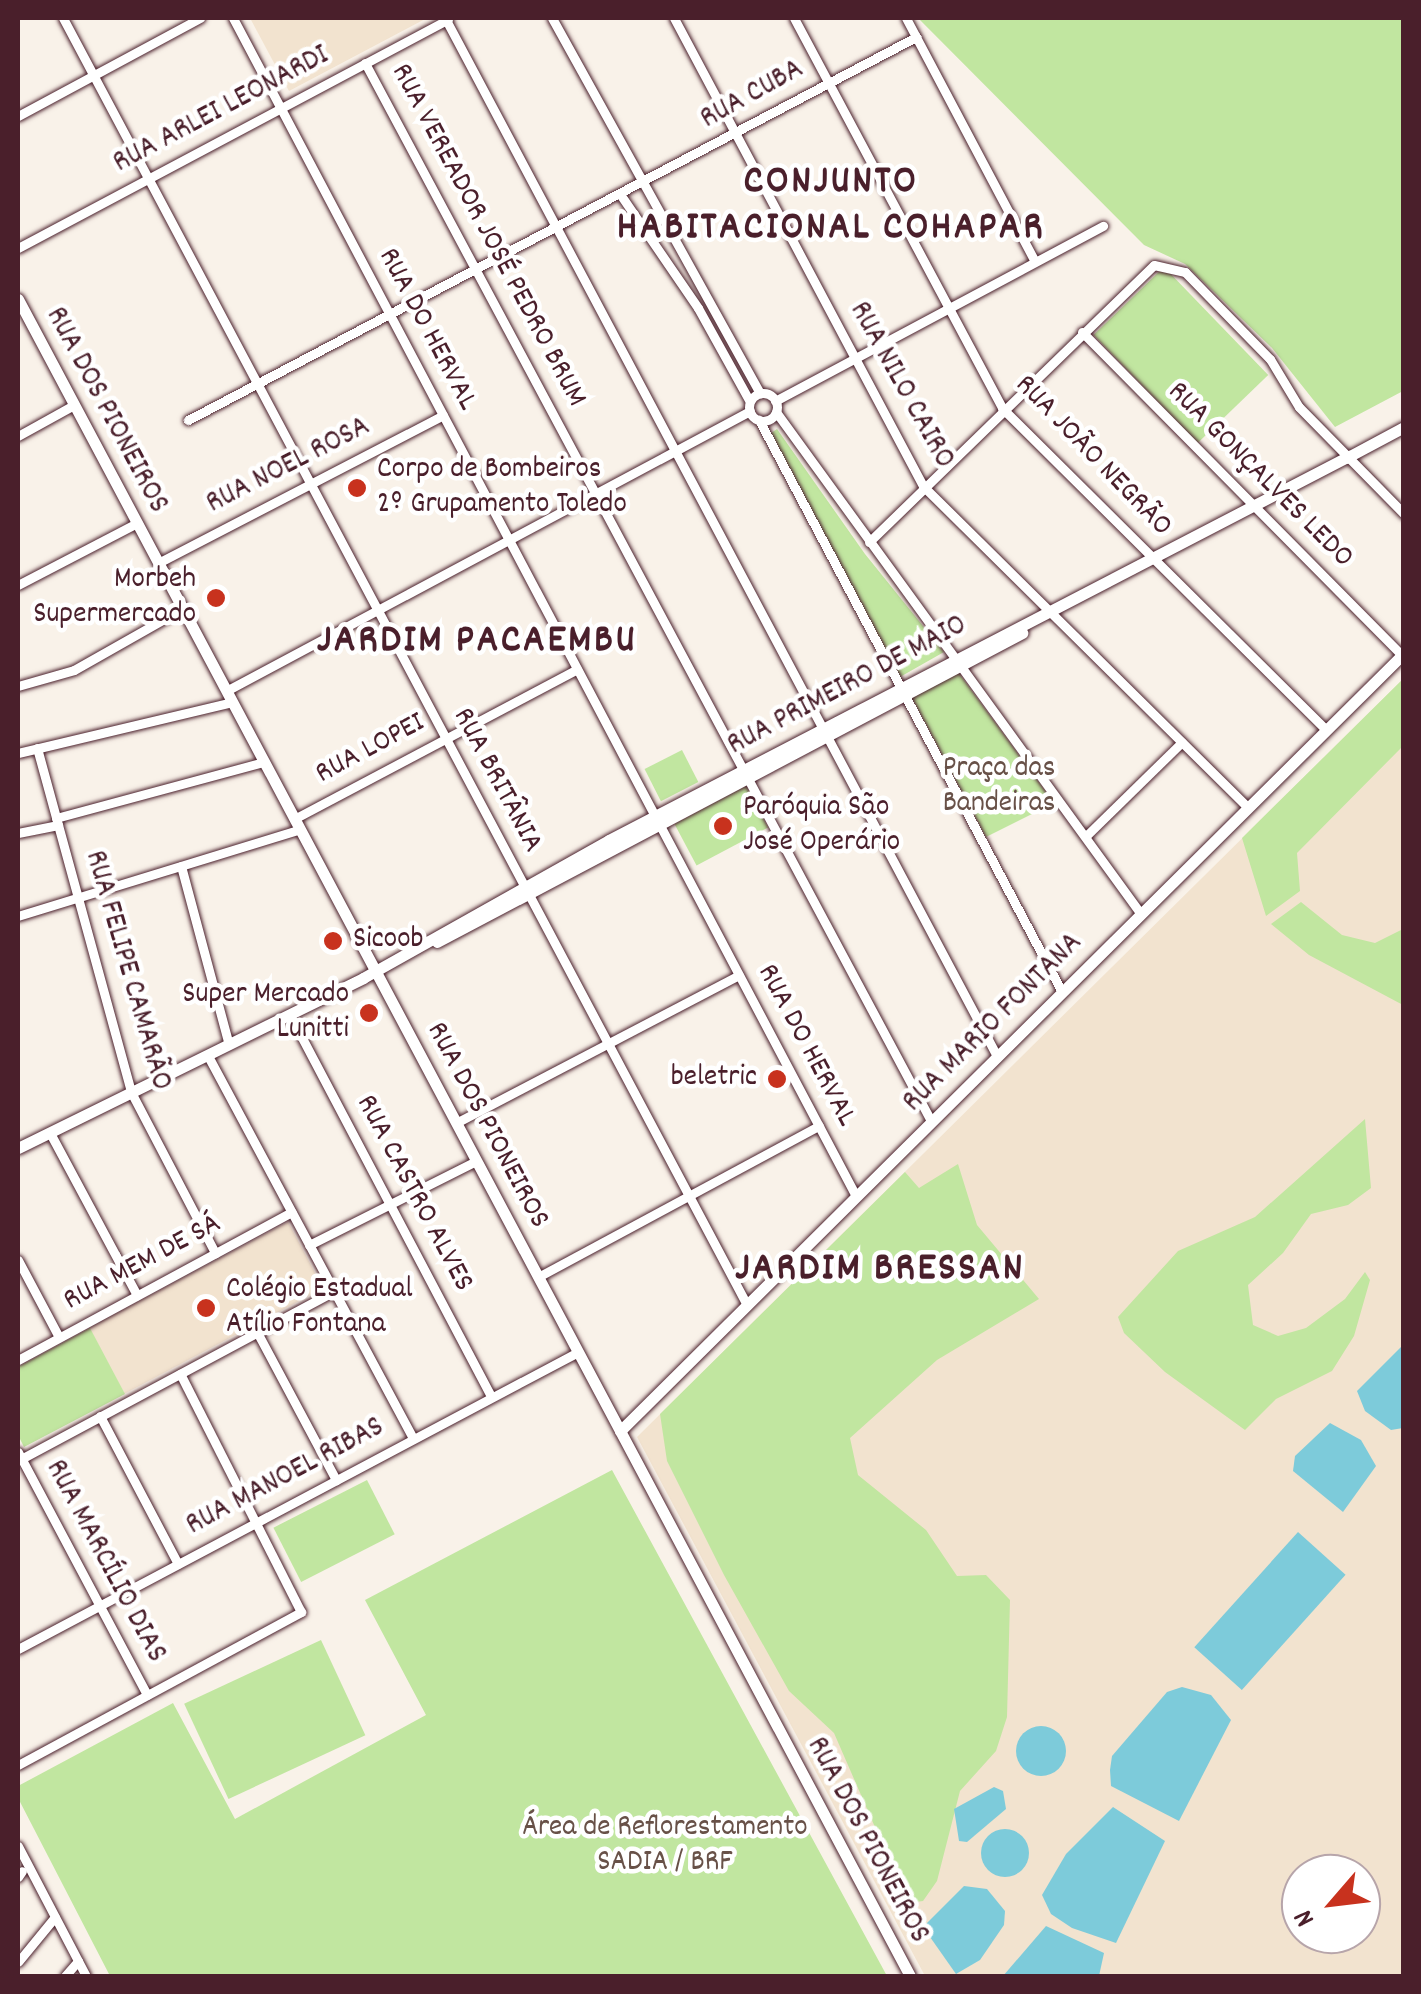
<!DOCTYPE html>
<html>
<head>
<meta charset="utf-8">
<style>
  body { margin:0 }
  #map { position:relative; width:1421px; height:1994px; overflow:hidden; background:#f9f2e9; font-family:Dekko,sans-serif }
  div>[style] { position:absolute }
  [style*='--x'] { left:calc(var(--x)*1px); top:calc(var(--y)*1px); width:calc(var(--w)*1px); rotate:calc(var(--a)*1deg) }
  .built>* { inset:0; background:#f2e3cf; transform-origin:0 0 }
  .green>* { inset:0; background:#c1e6a0; transform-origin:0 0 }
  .water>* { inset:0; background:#7dcbda; transform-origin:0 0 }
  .round { border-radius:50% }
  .roads { filter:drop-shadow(0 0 2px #4a1f2b) drop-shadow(0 0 2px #4a1f2b) }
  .street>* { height:9px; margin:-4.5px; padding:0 4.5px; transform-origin:4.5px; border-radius:4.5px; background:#fff }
  .street>.ring { margin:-4.5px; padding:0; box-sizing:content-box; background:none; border:9px solid #fff; border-radius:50% }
  .secondary>* { height:11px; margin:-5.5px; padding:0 5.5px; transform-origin:5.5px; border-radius:5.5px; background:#fff }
  .dots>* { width:28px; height:28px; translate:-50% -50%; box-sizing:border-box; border:5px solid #fff; border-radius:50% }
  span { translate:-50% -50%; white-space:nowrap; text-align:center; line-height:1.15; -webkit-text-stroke:9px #fff; paint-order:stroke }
  .street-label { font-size:30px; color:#4a1f2b }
  .poi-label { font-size:30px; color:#4a1f2b }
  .left { translate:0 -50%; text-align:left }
  .right { translate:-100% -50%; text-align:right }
  .park-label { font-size:30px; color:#685148 }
  .district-label { font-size:40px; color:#4a1f2b; font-weight:700; letter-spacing:2.5px }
  .frame { position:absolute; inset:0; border:20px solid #4a1f2b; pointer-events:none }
  .north { position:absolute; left:1281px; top:1854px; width:100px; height:100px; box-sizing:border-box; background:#fff; border:2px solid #b7a5aa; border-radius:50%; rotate:242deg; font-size:28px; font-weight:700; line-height:40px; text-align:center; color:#4a1f2b }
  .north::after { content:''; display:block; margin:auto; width:35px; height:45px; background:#c8321e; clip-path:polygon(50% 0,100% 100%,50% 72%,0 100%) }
</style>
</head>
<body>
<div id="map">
  <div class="built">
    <i style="clip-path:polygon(250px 18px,427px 18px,289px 91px)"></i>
    <i style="clip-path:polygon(evenodd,1403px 679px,1403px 1976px,925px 1976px,637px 1437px,1403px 679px,1301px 1874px,1361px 1874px,1361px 1934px,1301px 1934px,1301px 1874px)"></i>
    <i style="left:288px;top:1222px;width:75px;height:225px;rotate:62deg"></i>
  </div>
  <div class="green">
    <i style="clip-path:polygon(918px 18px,1403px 18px,1403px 391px,1335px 427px,1272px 348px,1185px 264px,1144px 245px)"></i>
    <i style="left:1164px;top:267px;width:150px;height:98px;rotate:46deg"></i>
    <i style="clip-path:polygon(777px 429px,865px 554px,944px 652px,900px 677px,768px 435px)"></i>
    <i style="clip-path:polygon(958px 672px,1054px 803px,986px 837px,911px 696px)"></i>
    <i style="clip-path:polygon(1403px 679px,1403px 746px,1297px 853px,1300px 891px,1266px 916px,1242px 838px)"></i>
    <i style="left:682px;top:750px;width:36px;height:42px;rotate:63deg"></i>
    <i style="left:746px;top:786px;width:47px;height:81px;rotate:62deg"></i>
    <i style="clip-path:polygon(1301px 902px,1342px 935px,1375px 943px,1403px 929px,1403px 1005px,1309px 955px,1271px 924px)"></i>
    <i style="clip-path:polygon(1365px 1119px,1371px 1188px,1348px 1205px,1311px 1214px,1283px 1253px,1248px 1285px,1253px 1325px,1278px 1336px,1306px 1328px,1345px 1299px,1365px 1272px,1370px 1280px,1354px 1336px,1332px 1371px,1276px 1399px,1245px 1430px,1165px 1372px,1124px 1333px,1118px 1317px,1178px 1251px,1255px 1217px)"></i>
    <i style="clip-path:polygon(958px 1164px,977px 1225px,1039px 1299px,937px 1360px,850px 1438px,858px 1475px,926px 1530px,957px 1576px,986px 1575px,1010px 1600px,1007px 1717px,996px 1751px,960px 1791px,937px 1881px,923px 1901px,908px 1903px,834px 1733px,789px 1691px,724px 1575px,667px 1461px,660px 1414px,905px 1172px,919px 1188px)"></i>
    <i style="clip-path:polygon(90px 1328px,125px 1394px,24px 1447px,18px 1435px,18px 1367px)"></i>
    <i style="clip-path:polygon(612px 1470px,887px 1976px,110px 1976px,18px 1798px,18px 1786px,173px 1703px,235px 1819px,426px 1715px,365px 1600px)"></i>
    <i style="left:367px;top:1480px;width:61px;height:105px;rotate:63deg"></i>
    <i style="left:321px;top:1640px;width:105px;height:151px;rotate:65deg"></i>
  </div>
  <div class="water">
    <i style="clip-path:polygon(1403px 1345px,1403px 1428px,1391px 1430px,1365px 1411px,1357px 1391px)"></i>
    <i style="clip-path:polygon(1330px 1423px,1361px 1440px,1376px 1466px,1343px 1512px,1293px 1471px,1295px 1456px)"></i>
    <i style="left:1298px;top:1532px;width:64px;height:155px;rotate:42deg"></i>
    <i style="clip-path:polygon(1182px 1687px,1211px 1695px,1231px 1720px,1179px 1821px,1111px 1786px,1110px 1770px,1112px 1756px,1167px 1692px)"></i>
    <i class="round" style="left:1016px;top:1726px;width:50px;height:50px"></i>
    <i style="clip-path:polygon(994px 1787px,1003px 1791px,1006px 1809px,967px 1842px,959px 1841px,954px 1809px)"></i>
    <i style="clip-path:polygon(1113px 1807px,1165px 1841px,1116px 1943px,1072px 1928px,1051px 1914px,1042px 1895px,1066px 1854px)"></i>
    <i class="round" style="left:981px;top:1829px;width:48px;height:48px"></i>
    <i style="clip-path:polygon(964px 1886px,987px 1889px,1005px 1911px,1004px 1925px,980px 1960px,956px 1974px,923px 1927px)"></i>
    <i style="clip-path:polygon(1046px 1926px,1104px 1953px,1099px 1976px,1003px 1976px)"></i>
  </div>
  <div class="roads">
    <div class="street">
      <i style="--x:63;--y:18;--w:1455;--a:62.01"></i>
      <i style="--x:233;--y:18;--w:1333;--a:62.13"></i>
      <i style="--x:445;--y:18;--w:1176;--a:62"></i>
      <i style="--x:552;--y:18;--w:429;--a:61"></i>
      <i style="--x:674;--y:18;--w:530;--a:61.98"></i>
      <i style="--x:923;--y:486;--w:455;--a:44.7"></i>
      <i style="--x:794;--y:18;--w:442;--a:61.9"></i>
      <i style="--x:1002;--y:408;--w:457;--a:44.8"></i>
      <i style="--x:906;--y:18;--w:274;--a:62.1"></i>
      <i style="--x:365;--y:63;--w:1200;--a:61.85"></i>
      <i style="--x:18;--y:116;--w:207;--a:-28.3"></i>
      <i style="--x:620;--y:194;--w:138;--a:55.6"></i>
      <i style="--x:698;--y:308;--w:107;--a:61"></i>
      <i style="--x:18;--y:248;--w:487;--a:-28"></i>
      <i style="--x:1082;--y:332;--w:455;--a:45.3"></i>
      <i class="ring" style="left:749px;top:393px;width:19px;height:19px"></i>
      <i style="--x:775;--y:401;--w:372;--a:-28.1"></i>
      <i style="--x:776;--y:412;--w:621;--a:53.98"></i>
      <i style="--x:188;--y:420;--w:823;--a:-27.75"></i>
      <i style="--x:759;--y:420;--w:647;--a:62.09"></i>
      <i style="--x:18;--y:436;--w:64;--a:-29"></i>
      <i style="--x:869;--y:542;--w:397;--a:-44.2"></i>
      <i style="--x:1154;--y:265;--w:32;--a:13"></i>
      <i style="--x:1185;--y:272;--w:122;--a:45.7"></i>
      <i style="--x:1270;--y:359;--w:56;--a:58.9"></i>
      <i style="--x:1299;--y:407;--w:150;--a:45.5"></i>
      <i style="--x:158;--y:563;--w:321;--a:-27.4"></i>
      <i style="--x:18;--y:585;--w:134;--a:-27.5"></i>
      <i style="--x:18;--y:686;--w:58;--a:-15.9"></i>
      <i style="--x:74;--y:670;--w:124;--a:-29.5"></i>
      <i style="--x:226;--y:691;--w:594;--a:-28.12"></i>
      <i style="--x:37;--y:748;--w:357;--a:74.7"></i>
      <i style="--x:131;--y:1092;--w:182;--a:62.4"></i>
      <i style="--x:18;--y:753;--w:220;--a:-13.4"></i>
      <i style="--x:56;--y:818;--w:215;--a:-15.1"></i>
      <i style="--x:294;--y:819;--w:320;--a:-27.9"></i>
      <i style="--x:18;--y:833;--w:41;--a:-11.3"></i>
      <i style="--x:1086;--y:836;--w:134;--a:-44.4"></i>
      <i style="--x:181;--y:866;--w:185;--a:75"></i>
      <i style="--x:18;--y:916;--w:295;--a:-17.1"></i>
      <i style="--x:290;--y:1015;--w:432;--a:62.2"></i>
      <i style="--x:208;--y:1056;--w:434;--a:61.8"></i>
      <i style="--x:456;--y:1123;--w:319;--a:-27.6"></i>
      <i style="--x:50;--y:1133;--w:184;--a:61.8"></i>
      <i style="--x:309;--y:1245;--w:187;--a:-26.7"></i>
      <i style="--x:18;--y:1260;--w:87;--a:62"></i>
      <i style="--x:538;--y:1277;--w:319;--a:-28.3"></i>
      <i style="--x:257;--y:1332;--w:168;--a:61.9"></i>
      <i style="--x:18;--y:1360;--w:311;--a:-28.4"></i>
      <i style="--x:100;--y:1416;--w:167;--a:62.2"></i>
      <i style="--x:18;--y:1452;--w:275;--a:62"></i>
      <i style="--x:21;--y:1459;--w:355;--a:-28.2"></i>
      <i style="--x:18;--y:1649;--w:634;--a:-27.94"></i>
      <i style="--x:18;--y:1765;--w:322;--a:-28.4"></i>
      <i style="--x:301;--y:1612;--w:267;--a:-116.9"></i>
      <i style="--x:18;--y:1846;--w:147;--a:62.4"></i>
      <i style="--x:18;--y:1877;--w:7;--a:-56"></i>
      <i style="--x:18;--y:1962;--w:58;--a:-50.6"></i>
      <i style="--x:65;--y:1976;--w:20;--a:-49"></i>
    </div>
    <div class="secondary">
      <i style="--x:18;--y:299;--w:1899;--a:61.99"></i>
      <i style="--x:1346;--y:458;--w:66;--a:-28.1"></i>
      <i style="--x:437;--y:942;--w:662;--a:-27.84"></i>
      <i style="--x:18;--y:1148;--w:385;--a:-26.2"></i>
      <i style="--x:363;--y:978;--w:282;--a:-29.3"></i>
      <i style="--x:609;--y:840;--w:834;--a:-27.43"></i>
      <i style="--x:620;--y:1431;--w:1105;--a:-44.78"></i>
    </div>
  </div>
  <div class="dots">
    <i style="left:357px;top:488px;background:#c8321e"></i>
    <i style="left:216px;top:598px;background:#c8321e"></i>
    <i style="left:723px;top:826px;background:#c8321e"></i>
    <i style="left:333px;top:941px;background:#c8321e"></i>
    <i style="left:369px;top:1013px;background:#c8321e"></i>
    <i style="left:777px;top:1079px;background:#c8321e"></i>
    <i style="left:206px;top:1308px;background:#c8321e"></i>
  </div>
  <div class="street-label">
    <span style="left:753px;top:96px;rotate:-29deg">RUA CUBA</span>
    <span style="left:222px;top:111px;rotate:-28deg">RUA ARLEI LEONARDI</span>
    <span style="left:487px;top:236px;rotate:62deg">RUA VEREADOR JOSÉ PEDRO BRUM</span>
    <span style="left:426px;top:330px;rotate:62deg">RUA DO HERVAL</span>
    <span style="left:900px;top:386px;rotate:61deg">RUA NILO CAIRO</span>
    <span style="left:105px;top:411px;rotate:62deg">RUA DOS PIONEIROS</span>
    <span style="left:1092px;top:457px;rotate:46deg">RUA JOÃO NEGRÃO</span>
    <span style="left:289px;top:467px;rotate:-27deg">RUA NOEL ROSA</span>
    <span style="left:1259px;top:476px;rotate:45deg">RUA GONÇALVES LEDO</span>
    <span style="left:848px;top:687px;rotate:-28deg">RUA PRIMEIRO DE MAIO</span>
    <span style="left:371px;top:750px;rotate:-28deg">RUA LOPEI</span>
    <span style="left:496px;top:781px;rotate:62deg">RUA BRITÂNIA</span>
    <span style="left:126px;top:971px;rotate:74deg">RUA FELIPE CAMARÃO</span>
    <span style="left:994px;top:1024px;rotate:-45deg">RUA MARIO FONTANA</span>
    <span style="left:805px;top:1046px;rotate:62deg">RUA DO HERVAL</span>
    <span style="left:486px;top:1126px;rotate:62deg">RUA DOS PIONEIROS</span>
    <span style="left:413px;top:1194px;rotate:62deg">RUA CASTRO ALVES</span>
    <span style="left:143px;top:1264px;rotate:-28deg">RUA MEM DE SÁ</span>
    <span style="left:286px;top:1478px;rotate:-28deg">RUA MANOEL RIBAS</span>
    <span style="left:104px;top:1562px;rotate:62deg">RUA MARCÍLIO DIAS</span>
    <span style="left:866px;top:1841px;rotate:62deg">RUA DOS PIONEIROS</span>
  </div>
  <div class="poi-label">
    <span class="left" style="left:377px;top:488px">Corpo de Bombeiros<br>2º Grupamento Toledo</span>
    <span class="right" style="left:196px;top:598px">Morbeh<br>Supermercado</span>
    <span class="left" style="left:743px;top:826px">Paróquia São<br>José Operário</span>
    <span class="left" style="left:353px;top:941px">Sicoob</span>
    <span class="right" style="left:349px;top:1013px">Super Mercado<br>Lunitti</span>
    <span class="right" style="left:757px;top:1079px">beletric</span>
    <span class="left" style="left:226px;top:1308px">Colégio Estadual<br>Atílio Fontana</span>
  </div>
  <div class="park-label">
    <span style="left:999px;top:787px">Praça das<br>Bandeiras</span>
    <span style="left:665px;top:1846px">Área de Reflorestamento<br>SADIA / BRF</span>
  </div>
  <div class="district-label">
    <span style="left:831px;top:207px">CONJUNTO<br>HABITACIONAL COHAPAR</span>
    <span style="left:477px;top:643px">JARDIM PACAEMBU</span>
    <span style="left:880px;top:1271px">JARDIM BRESSAN</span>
  </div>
  <div class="frame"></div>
  <div class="north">N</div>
</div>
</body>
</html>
